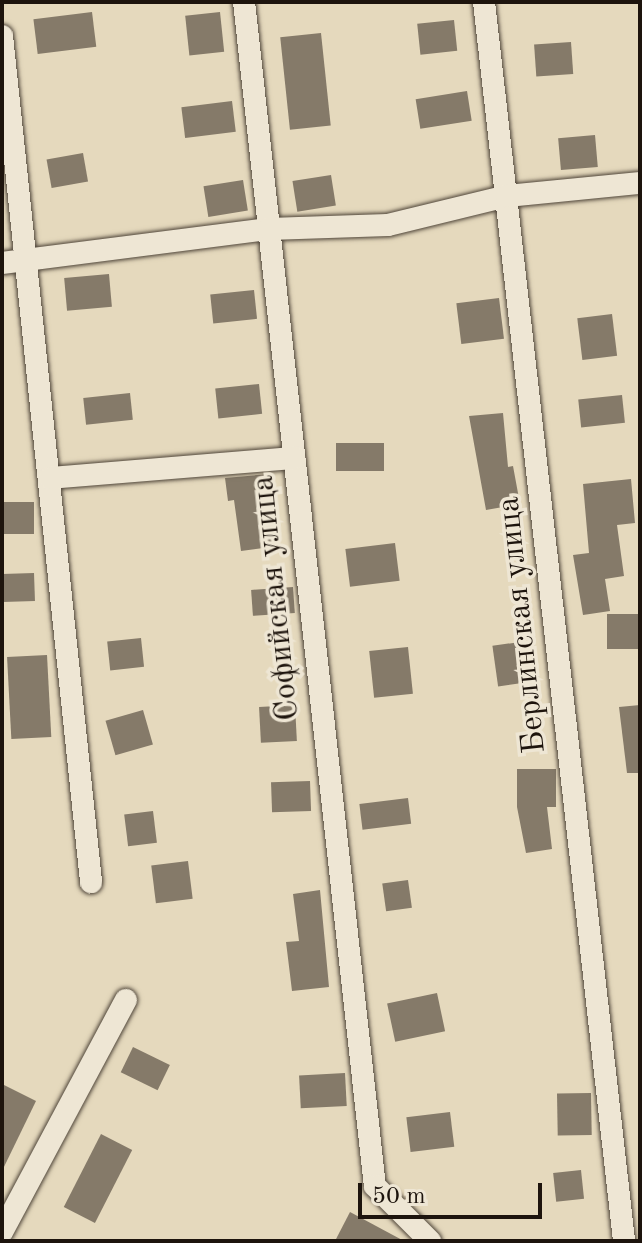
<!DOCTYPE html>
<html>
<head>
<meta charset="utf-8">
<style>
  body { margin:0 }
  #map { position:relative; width:642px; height:1243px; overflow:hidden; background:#e5d9bd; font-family:"Old Standard TT",serif }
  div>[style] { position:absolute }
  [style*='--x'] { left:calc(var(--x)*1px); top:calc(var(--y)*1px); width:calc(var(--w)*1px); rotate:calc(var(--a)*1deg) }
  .building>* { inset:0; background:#857a69; transform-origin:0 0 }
  .roads { filter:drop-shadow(0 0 2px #4f4539) drop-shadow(0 0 2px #4f4539) }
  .minor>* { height:22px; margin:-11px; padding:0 11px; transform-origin:11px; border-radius:11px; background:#eee6d4 }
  span { translate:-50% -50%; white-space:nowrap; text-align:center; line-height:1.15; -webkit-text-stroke:7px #eee6d4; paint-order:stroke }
  .street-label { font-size:32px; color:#1d140d }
  .frame { position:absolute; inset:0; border:4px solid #1d140d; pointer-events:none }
  .scale { position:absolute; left:358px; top:1183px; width:184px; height:36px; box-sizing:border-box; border:4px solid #1d140d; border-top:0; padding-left:10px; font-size:24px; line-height:28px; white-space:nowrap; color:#1d140d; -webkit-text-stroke:6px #eee6d4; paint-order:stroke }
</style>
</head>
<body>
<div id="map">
  <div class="building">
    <i style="left:92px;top:12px;width:35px;height:59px;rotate:83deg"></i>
    <i style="left:220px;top:12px;width:40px;height:35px;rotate:84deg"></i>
    <i style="left:454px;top:20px;width:31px;height:37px;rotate:84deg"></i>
    <i style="left:321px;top:33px;width:93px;height:41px;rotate:84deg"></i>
    <i style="left:571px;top:42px;width:32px;height:37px;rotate:86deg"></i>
    <i style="left:467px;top:91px;width:30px;height:52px;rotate:81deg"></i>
    <i style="left:232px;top:101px;width:31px;height:51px;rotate:83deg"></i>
    <i style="left:595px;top:135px;width:32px;height:37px;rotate:85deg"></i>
    <i style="left:83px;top:153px;width:29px;height:37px;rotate:80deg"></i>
    <i style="left:331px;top:175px;width:31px;height:39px;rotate:81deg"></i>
    <i style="left:243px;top:180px;width:31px;height:40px;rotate:81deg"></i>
    <i style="left:109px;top:274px;width:33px;height:45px;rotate:85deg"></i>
    <i style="left:254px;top:290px;width:29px;height:44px;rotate:84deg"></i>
    <i style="left:499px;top:298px;width:41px;height:43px;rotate:83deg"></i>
    <i style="left:612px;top:314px;width:42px;height:35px;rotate:83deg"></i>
    <i style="left:259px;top:384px;width:30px;height:44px;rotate:84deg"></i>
    <i style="left:130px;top:393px;width:27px;height:47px;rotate:84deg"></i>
    <i style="left:622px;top:395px;width:28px;height:44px;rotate:84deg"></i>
    <i style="clip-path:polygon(503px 413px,508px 467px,513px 466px,520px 504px,486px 510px,469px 416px)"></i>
    <i style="left:336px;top:443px;width:48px;height:28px"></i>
    <i style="clip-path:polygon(269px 474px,278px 546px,241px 551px,234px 500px,228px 501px,225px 478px)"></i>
    <i style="clip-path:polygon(631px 479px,635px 523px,617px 525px,624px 576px,605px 579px,610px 611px,583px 615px,573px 555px,589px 553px,583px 484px)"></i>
    <i style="left:2px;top:502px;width:32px;height:32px"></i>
    <i style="left:395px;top:543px;width:38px;height:50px;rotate:83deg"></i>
    <i style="left:34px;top:573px;width:28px;height:32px;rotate:88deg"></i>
    <i style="left:293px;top:587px;width:26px;height:42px;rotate:86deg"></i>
    <i style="left:640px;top:614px;width:35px;height:33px;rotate:90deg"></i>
    <i style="left:141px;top:638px;width:29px;height:34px;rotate:84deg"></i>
    <i style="left:534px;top:640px;width:41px;height:42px;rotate:82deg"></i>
    <i style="left:408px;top:647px;width:47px;height:39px;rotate:84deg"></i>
    <i style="left:47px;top:655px;width:82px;height:40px;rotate:87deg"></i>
    <i style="left:295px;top:705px;width:36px;height:36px;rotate:87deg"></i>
    <i style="clip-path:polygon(640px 705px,640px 773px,627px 773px,619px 707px)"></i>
    <i style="left:143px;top:710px;width:36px;height:39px;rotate:74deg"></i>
    <i style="clip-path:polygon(517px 769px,556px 769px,556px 807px,547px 807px,552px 849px,526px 853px,517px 807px)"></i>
    <i style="left:310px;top:781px;width:30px;height:39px;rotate:88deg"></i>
    <i style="left:408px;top:798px;width:26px;height:49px;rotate:83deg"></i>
    <i style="left:153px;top:811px;width:32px;height:29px;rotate:83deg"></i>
    <i style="left:188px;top:861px;width:38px;height:37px;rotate:83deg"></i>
    <i style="left:408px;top:880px;width:28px;height:26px;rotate:82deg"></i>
    <i style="clip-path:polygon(320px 890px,329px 987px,292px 991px,286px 942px,299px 941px,293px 894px)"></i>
    <i style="left:437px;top:993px;width:39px;height:51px;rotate:78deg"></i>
    <i style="left:133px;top:1047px;width:41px;height:28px;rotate:26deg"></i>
    <i style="left:345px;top:1073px;width:33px;height:46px;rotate:87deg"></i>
    <i style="clip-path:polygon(2px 1084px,36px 1101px,2px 1171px)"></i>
    <i style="left:591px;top:1093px;width:42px;height:34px;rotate:89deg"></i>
    <i style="left:450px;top:1112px;width:35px;height:44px;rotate:83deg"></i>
    <i style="left:101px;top:1134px;width:35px;height:82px;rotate:27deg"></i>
    <i style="left:581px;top:1170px;width:29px;height:28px;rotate:84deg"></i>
    <i style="clip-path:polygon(350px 1212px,404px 1241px,335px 1241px)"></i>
  </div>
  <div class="roads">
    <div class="minor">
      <i style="--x:244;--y:2;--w:1191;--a:83.69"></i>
      <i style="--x:375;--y:1186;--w:78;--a:45"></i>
      <i style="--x:484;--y:2;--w:1247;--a:83.55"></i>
      <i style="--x:2;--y:36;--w:851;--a:83.99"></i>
      <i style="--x:2;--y:263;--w:269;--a:-7.3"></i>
      <i style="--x:269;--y:229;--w:119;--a:-1.9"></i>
      <i style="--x:388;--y:225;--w:122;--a:-13.7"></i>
      <i style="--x:507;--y:196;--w:134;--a:-5.6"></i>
      <i style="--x:50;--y:478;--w:245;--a:-4.7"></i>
      <i style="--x:2;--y:1232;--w:263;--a:-61.9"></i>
    </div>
  </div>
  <div class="street-label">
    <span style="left:277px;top:598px;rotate:-96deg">Софийская улица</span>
    <span style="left:523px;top:625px;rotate:-96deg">Берлинская улица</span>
  </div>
  <div class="frame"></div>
  <div class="scale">50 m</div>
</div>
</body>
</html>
